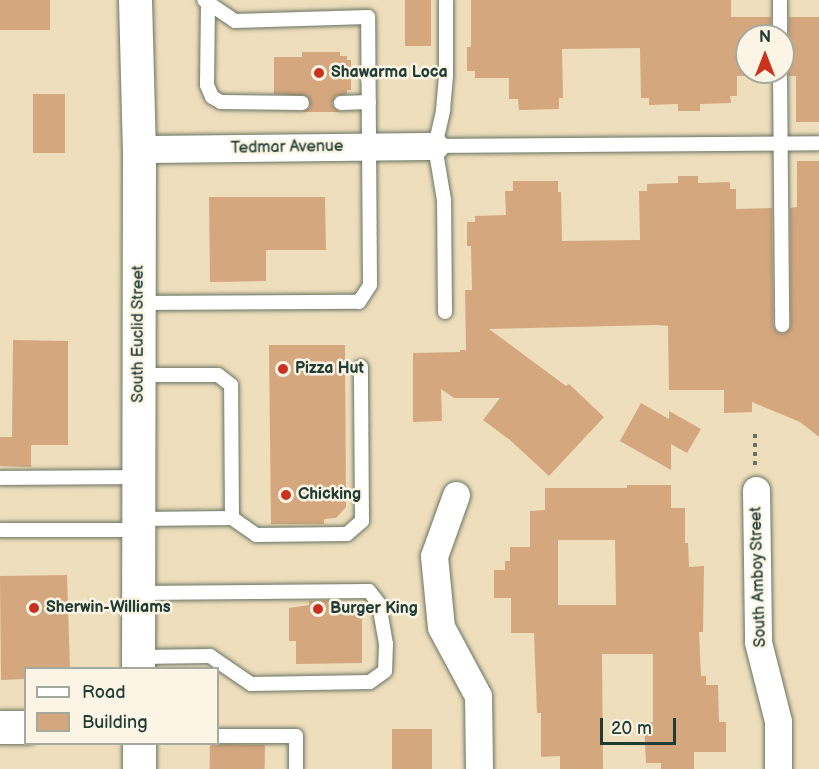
<!DOCTYPE html>
<html>
<head>
<meta charset="utf-8">
<style>
  body { margin:0 }
  #map { position:relative; width:819px; height:769px; overflow:hidden; background:#efdebc; font-family:"Balsamiq Sans",sans-serif }
  div>[style] { position:absolute }
  [style*='--x'] { left:calc(var(--x)*1px); top:calc(var(--y)*1px); width:calc(var(--w)*1px); rotate:calc(var(--a)*1deg) }
  .building>* { inset:0; background:#d4a77f; transform-origin:0 0 }
  .path>* { height:4px; margin-top:-2px; transform-origin:0; background:repeating-linear-gradient(90deg,#687564 0 4.5px,transparent 0 9px) }
  .roads { filter:drop-shadow(0 0 2px #687564) drop-shadow(0 0 2px #687564) }
  .lane>* { height:14px; margin:-7px; padding:0 7px; transform-origin:7px; border-radius:7px; background:#fff }
  .street>* { height:27px; margin:-13.5px; padding:0 13.5px; transform-origin:13.5px; border-radius:13.5px; background:#fff }
  .secondary>* { height:33px; margin:-16.5px; padding:0 16.5px; transform-origin:16.5px; border-radius:16.5px; background:#fff }
  .primary>* { height:33px; margin:-16.5px; padding:0 16.5px; transform-origin:16.5px; border-radius:16.5px; background:#fff }
  .dots>* { width:16px; height:16px; translate:-50% -50%; box-sizing:border-box; border:3px solid #fcf5e5; border-radius:50% }
  span { translate:-50% -50%; white-space:nowrap; text-align:center; line-height:1.15; -webkit-text-stroke:5px #fcf5e5; paint-order:stroke }
  .poi-label { font-size:16px; color:#1f3d34; font-weight:700 }
  .left { translate:0 -50%; text-align:left }
  .street-label { font-size:16px; color:#1f3d34 }
  .legend { position:absolute; left:24px; top:667px; width:195px; height:78px; box-sizing:border-box; background:#fcf5e5; border:2px solid #a4ab9e; margin:0; padding:8px 10px; list-style:none; font-size:18px; color:#1f3d34 }
  .legend li { display:flex; align-items:center; gap:12px; height:30px }
  .legend b { width:30px; border:2px solid #a4ab9e }
  .north { position:absolute; left:735px; top:24px; width:60px; height:60px; box-sizing:border-box; background:#fcf5e5; border:2px solid #a4ab9e; border-radius:50%; rotate:0deg; font-size:16px; font-weight:700; line-height:24px; text-align:center; color:#1f3d34 }
  .north::after { content:''; display:block; margin:auto; width:21px; height:27px; background:#c8321e; clip-path:polygon(50% 0,100% 100%,50% 72%,0 100%) }
  .scale { position:absolute; left:600px; top:718px; width:76px; height:27px; box-sizing:border-box; border:3px solid #1f3d34; border-top:0; padding-left:8px; font-size:18px; line-height:21px; white-space:nowrap; color:#1f3d34; -webkit-text-stroke:4px #fcf5e5; paint-order:stroke }
</style>
</head>
<body>
<div id="map">
  <div class="building">
    <i style="left:0;top:0;width:50px;height:30px"></i>
    <i style="left:405px;top:0;width:26px;height:46px"></i>
    <i style="clip-path:polygon(471px 0,731px 0,731px 17px,771px 17px,771px 36px,747px 36px,747px 72px,771px 72px,771px 76px,737px 76px,737px 96px,730px 96px,731px 103px,700px 104px,700px 111px,678px 111px,678px 104px,649px 105px,649px 98px,641px 98px,640px 48px,562px 49px,563px 98px,559px 98px,559px 109px,519px 110px,518px 99px,509px 99px,509px 78px,475px 78px,475px 71px,467px 71px,467px 47px,471px 47px)"></i>
    <i style="clip-path:polygon(789px 17px,819px 17px,819px 122px,796px 122px,796px 76px,789px 76px,788px 68px,783px 64px,783px 44px,789px 37px)"></i>
    <i style="clip-path:polygon(302px 52px,340px 52px,340px 56px,347px 56px,347px 60px,351px 60px,351px 90px,347px 90px,347px 94px,336px 96px,332px 103px,334px 108px,341px 112px,302px 112px,310px 107px,307px 96px,274px 94px,274px 57px,302px 57px)"></i>
    <i style="left:33px;top:94px;width:32px;height:59px"></i>
    <i style="clip-path:polygon(797px 161px,819px 161px,819px 437px,800px 422px,752px 402px,752px 412px,724px 413px,724px 390px,669px 390px,668px 326px,657px 325px,489px 329px,566px 386px,569px 384px,604px 417px,549px 476px,510px 440px,483px 420px,500px 398px,454px 398px,441px 389px,442px 421px,413px 422px,413px 353px,460px 352px,460px 350px,466px 350px,465px 290px,472px 290px,471px 246px,467px 246px,467px 222px,475px 222px,475px 216px,506px 215px,505px 191px,513px 191px,513px 181px,558px 181px,558px 192px,561px 192px,562px 241px,640px 240px,639px 191px,647px 191px,647px 184px,678px 183px,678px 176px,698px 176px,698px 183px,730px 182px,730px 189px,736px 189px,736px 209px,772px 208px,773px 325px,777px 332px,783px 334px,789px 330px,791px 325px,790px 208px,797px 207px)"></i>
    <i style="clip-path:polygon(209px 197px,325px 197px,326px 250px,266px 250px,266px 281px,210px 282px)"></i>
    <i style="clip-path:polygon(13px 340px,68px 341px,68px 445px,31px 445px,31px 467px,0 466px,0 437px,12px 437px)"></i>
    <i style="clip-path:polygon(269px 345px,345px 345px,346px 507px,336px 518px,324px 519px,324px 524px,271px 524px)"></i>
    <i style="clip-path:polygon(641px 403px,669px 419px,669px 411px,701px 429px,687px 453px,671px 444px,671px 470px,620px 441px)"></i>
    <i style="clip-path:polygon(evenodd,627px 485px,671px 485px,671px 508px,685px 508px,685px 543px,688px 543px,689px 567px,704px 566px,703px 632px,699px 632px,701px 676px,706px 676px,706px 685px,718px 685px,719px 722px,726px 722px,726px 752px,694px 752px,694px 769px,661px 769px,661px 763px,646px 763px,644px 722px,653px 722px,653px 654px,602px 654px,603px 769px,560px 769px,560px 756px,541px 757px,541px 713px,537px 713px,534px 633px,511px 633px,511px 598px,494px 598px,494px 570px,505px 570px,505px 561px,510px 561px,510px 547px,530px 547px,530px 511px,545px 510px,545px 488px,627px 488px,627px 485px,558px 540px,615px 540px,616px 605px,558px 605px,558px 540px)"></i>
    <i style="clip-path:polygon(67px 575px,70px 669px,26px 669px,26px 679px,1px 680px,0 576px)"></i>
    <i style="clip-path:polygon(330px 600px,330px 605px,362px 605px,362px 663px,296px 664px,296px 641px,289px 641px,289px 608px,309px 605px,309px 601px)"></i>
    <i style="left:392px;top:729px;width:40px;height:40px"></i>
    <i style="left:210px;top:744px;width:55px;height:25px;rotate:1deg"></i>
  </div>
  <div class="path">
    <i style="--x:755;--y:434;--w:31;--a:90"></i>
  </div>
  <div class="roads">
    <div class="lane">
      <i style="--x:780;--y:0;--w:36;--a:90"></i>
      <i style="--x:208;--y:3;--w:82;--a:90.7"></i>
      <i style="--x:207;--y:85;--w:13;--a:67"></i>
      <i style="--x:212;--y:97;--w:10;--a:29"></i>
      <i style="--x:221;--y:102;--w:81;--a:0.7"></i>
      <i style="--x:780;--y:72;--w:253;--a:89.5"></i>
      <i style="--x:341;--y:103;--w:28;--a:-2"></i>
      <i style="--x:435;--y:146;--w:384;--a:-0.4"></i>
      <i style="--x:139;--y:303;--w:220;--a:-0.3"></i>
      <i style="--x:359;--y:302;--w:20;--a:-57"></i>
      <i style="--x:370;--y:285;--w:268;--a:-90.4"></i>
      <i style="--x:368;--y:17;--w:133;--a:178.3"></i>
      <i style="--x:235;--y:21;--w:37;--a:-146"></i>
      <i style="--x:445;--y:312;--w:112;--a:-90.5"></i>
      <i style="--x:444;--y:200;--w:55;--a:-99.5"></i>
      <i style="--x:435;--y:146;--w:37;--a:-77"></i>
      <i style="--x:443;--y:110;--w:34;--a:-85"></i>
      <i style="--x:446;--y:76;--w:76;--a:-90"></i>
      <i style="--x:0;--y:478;--w:137;--a:-0.4"></i>
      <i style="--x:232;--y:518;--w:29;--a:35"></i>
      <i style="--x:256;--y:535;--w:91;--a:-0.6"></i>
      <i style="--x:347;--y:534;--w:20;--a:-41"></i>
      <i style="--x:362;--y:521;--w:154;--a:-90.4"></i>
      <i style="--x:138;--y:519;--w:94;--a:-0.6"></i>
      <i style="--x:232;--y:518;--w:133;--a:-90.4"></i>
      <i style="--x:231;--y:385;--w:16;--a:-142"></i>
      <i style="--x:218;--y:375;--w:79;--a:180"></i>
      <i style="--x:0;--y:530;--w:138;--a:0"></i>
      <i style="--x:138;--y:593;--w:231;--a:-0.5"></i>
      <i style="--x:369;--y:591;--w:16;--a:52"></i>
      <i style="--x:379;--y:604;--w:41;--a:80.1"></i>
      <i style="--x:386;--y:644;--w:27;--a:92"></i>
      <i style="--x:385;--y:671;--w:19;--a:144"></i>
      <i style="--x:370;--y:682;--w:119;--a:179"></i>
      <i style="--x:251;--y:684;--w:50;--a:-145.7"></i>
      <i style="--x:210;--y:656;--w:72;--a:179.2"></i>
      <i style="--x:218;--y:736;--w:78;--a:0"></i>
      <i style="--x:296;--y:736;--w:33;--a:90"></i>
    </div>
    <div class="street">
      <i style="--x:139;--y:149;--w:296;--a:-0.6"></i>
      <i style="--x:756;--y:490;--w:152;--a:89.2"></i>
      <i style="--x:758;--y:642;--w:81;--a:75.8"></i>
      <i style="--x:778;--y:721;--w:48;--a:90"></i>
      <i style="--x:456;--y:495;--w:65;--a:109.8"></i>
      <i style="--x:434;--y:556;--w:71;--a:84.4"></i>
      <i style="--x:441;--y:627;--w:78;--a:61.8"></i>
      <i style="--x:478;--y:696;--w:73;--a:89.2"></i>
    </div>
    <div class="secondary">
      <i style="--x:0;--y:727;--w:26;--a:0"></i>
    </div>
    <div class="primary">
      <i style="--x:135;--y:0;--w:149;--a:88.5"></i>
      <i style="--x:139;--y:149;--w:519;--a:90.11"></i>
      <i style="--x:139;--y:744;--w:25;--a:90"></i>
    </div>
  </div>
  <div class="dots">
    <i style="left:319px;top:73px;background:#c8321e"></i>
    <i style="left:283px;top:369px;background:#c8321e"></i>
    <i style="left:286px;top:495px;background:#c8321e"></i>
    <i style="left:34px;top:608px;background:#c8321e"></i>
    <i style="left:318px;top:609px;background:#c8321e"></i>
  </div>
  <div class="poi-label">
    <span class="left" style="left:331px;top:73px">Shawarma Loca</span>
    <span class="left" style="left:295px;top:369px">Pizza Hut</span>
    <span class="left" style="left:298px;top:495px">Chicking</span>
    <span class="left" style="left:46px;top:608px">Sherwin-Williams</span>
    <span class="left" style="left:330px;top:609px">Burger King</span>
  </div>
  <div class="street-label">
    <span style="left:287px;top:148px;rotate:-1deg">Tedmar Avenue</span>
    <span style="left:139px;top:334px;rotate:-90deg">South Euclid Street</span>
    <span style="left:759px;top:577px;rotate:-92deg">South Amboy Street</span>
  </div>
  <ul class="legend">
  <li><b style="height:8px;background:#fff"></b>Road</li>
  <li><b style="height:16px;background:#d4a77f"></b>Building</li>
  </ul>
  <div class="north">N</div>
  <div class="scale">20 m</div>
</div>
</body>
</html>
